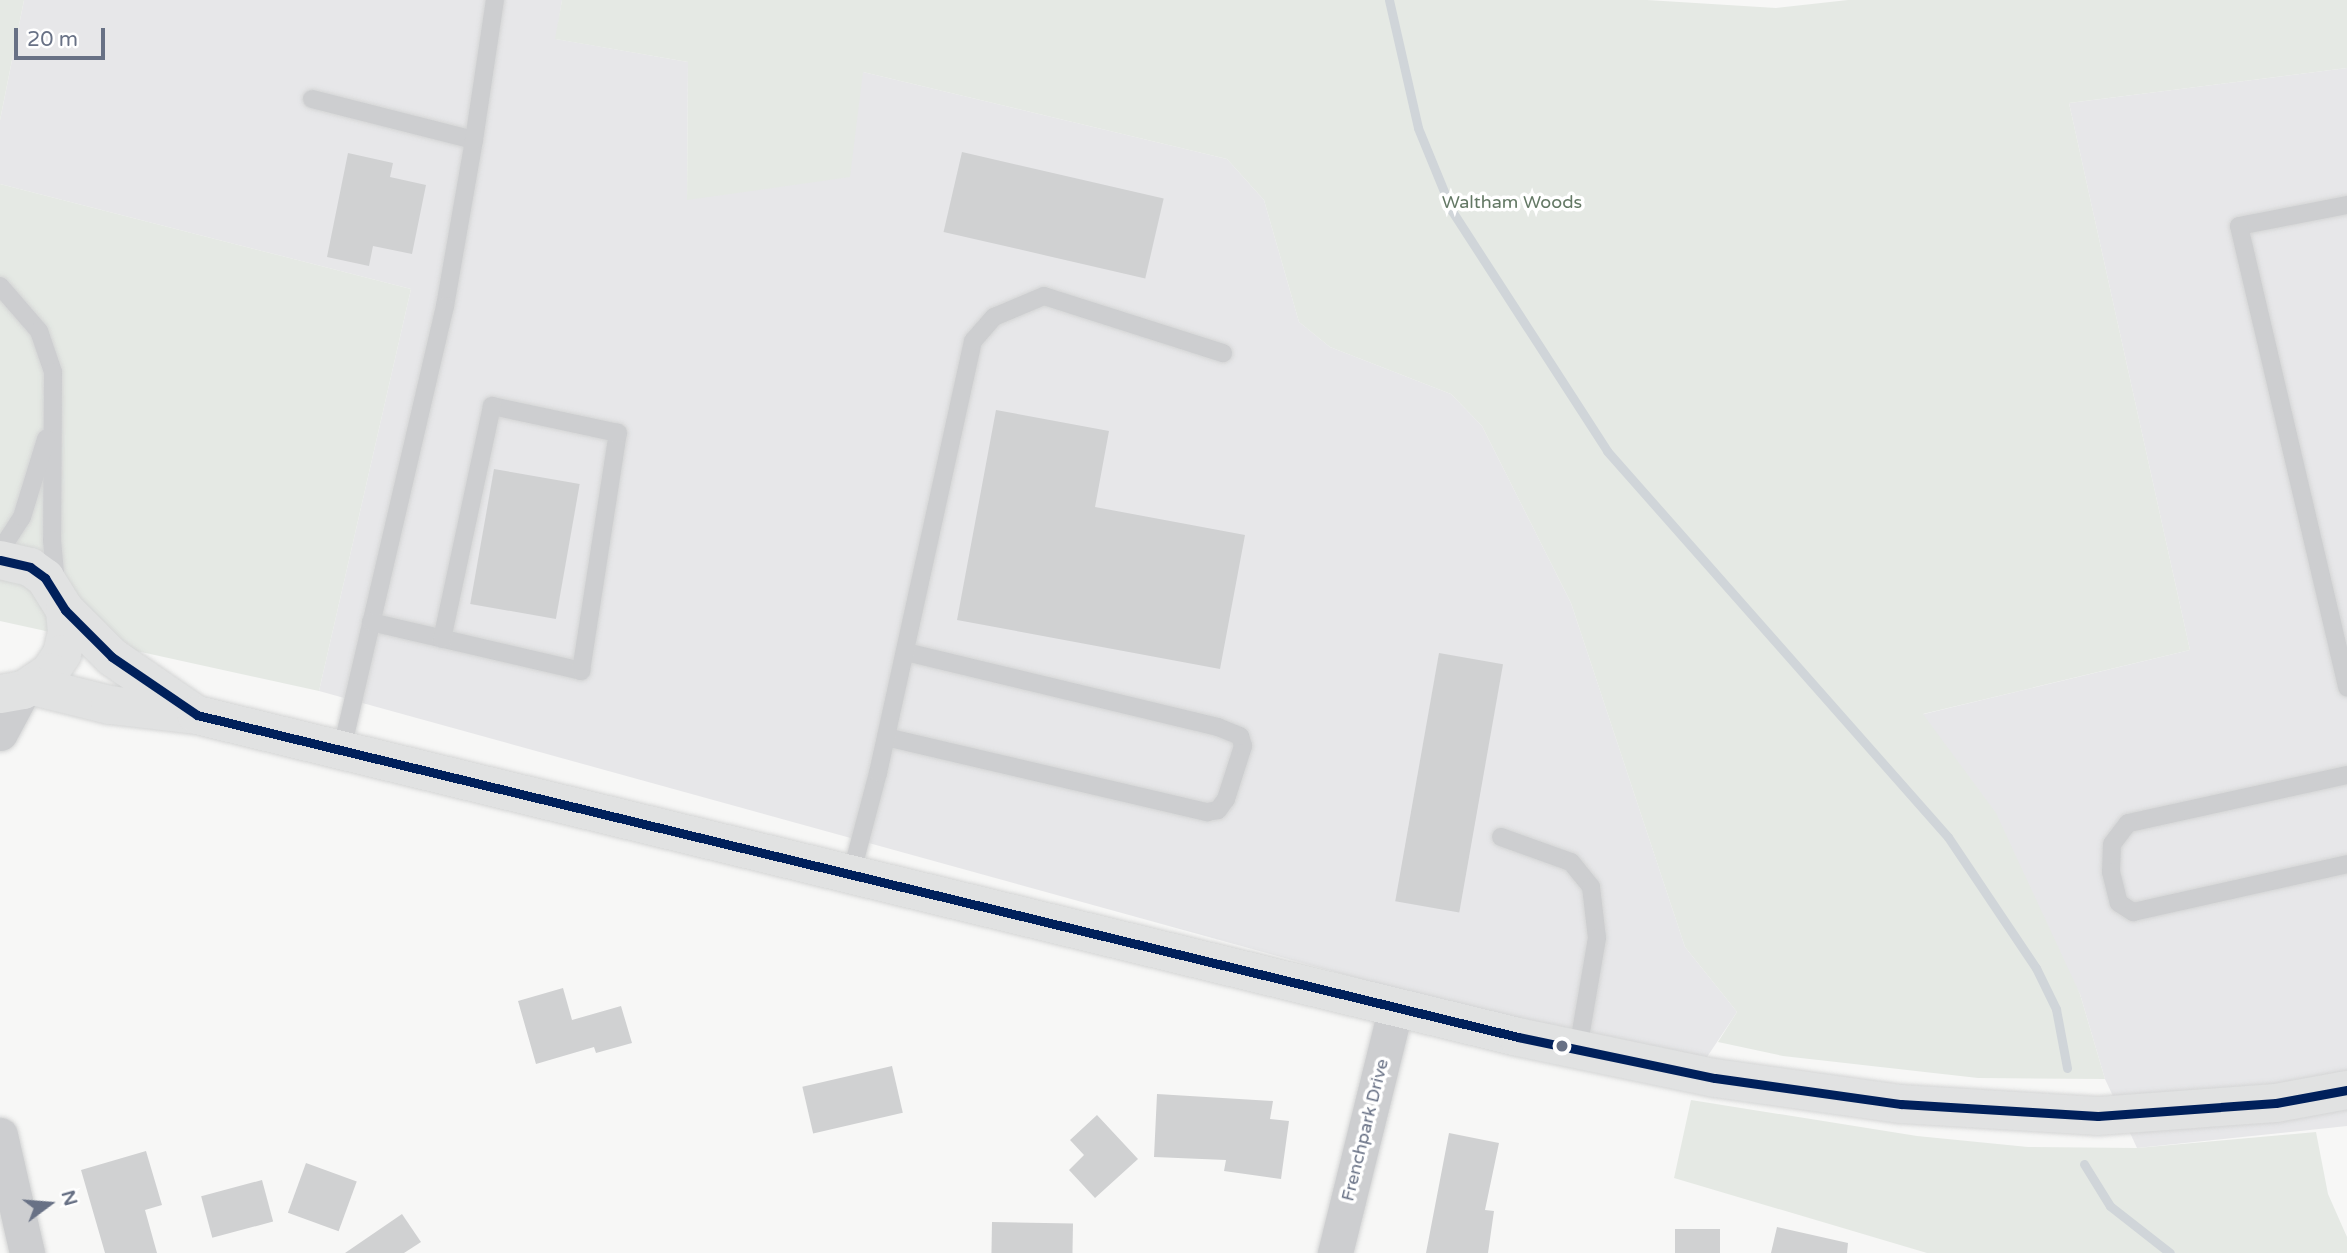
<!DOCTYPE html>
<html>
<head>
<meta charset="utf-8">
<style>
  body { margin:0 }
  #map { position:relative; width:2347px; height:1253px; overflow:hidden; background:#f7f7f6; font-family:"Varela Round",sans-serif }
  div>[style] { position:absolute }
  [style*='--x'] { left:calc(var(--x)*1px); top:calc(var(--y)*1px); width:calc(var(--w)*1px); rotate:calc(var(--a)*1deg) }
  .built>* { inset:0; background:#e7e7e9 }
  .green>* { inset:0; background:#e5e9e4 }
  .stream>* { height:9px; margin:-4.5px; padding:0 4.5px; transform-origin:4.5px; border-radius:4.5px; background:#d0d5d9 }
  .building>* { inset:0; background:#d0d1d2; transform-origin:0 0 }
  .roads { filter:drop-shadow(0 0 2px #d4d5d5) drop-shadow(0 0 2px #d4d5d5) }
  .service>* { height:18px; margin:-9px; padding:0 9px; transform-origin:9px; border-radius:9px; background:#cdced0 }
  .minor>* { height:35px; margin:-17.5px; padding:0 17.5px; transform-origin:17.5px; border-radius:17.5px; background:#cdced0 }
  .primary>* { height:38px; margin:-19px; padding:0 19px; transform-origin:19px; border-radius:19px; background:#e1e2e2 }
  .bus-1>* { height:9px; margin:-4.5px; padding:0 4.5px; transform-origin:4.5px; border-radius:4.5px; background:#00205b }
  .dots>* { width:19px; height:19px; translate:-50% -50%; box-sizing:border-box; border:4px solid #fff; border-radius:50% }
  span { translate:-50% -50%; white-space:nowrap; text-align:center; line-height:1.15; -webkit-text-stroke:7px #fff; paint-order:stroke }
  .park-label { font-size:18px; color:#637864 }
  .street-label { font-size:18px; color:#687185 }
  .north { position:absolute; left:14px; top:1169px; width:70px; height:70px; -webkit-text-stroke:5px #fff; paint-order:stroke; rotate:74deg; font-size:19px; font-weight:700; line-height:28px; text-align:center; color:#687185 }
  .north::after { content:''; display:block; margin:auto; width:24px; height:32px; background:#687185; clip-path:polygon(50% 0,100% 100%,50% 72%,0 100%) }
  .scale { position:absolute; left:14px; top:28px; width:91px; height:32px; box-sizing:border-box; border:4px solid #687185; border-top:0; padding-left:9px; font-size:21px; line-height:24px; white-space:nowrap; color:#687185; -webkit-text-stroke:5px #fff; paint-order:stroke }
</style>
</head>
<body>
<div id="map">
  <div class="built">
    <i style="clip-path:polygon(24px 0,562px 0,556px 39px,688px 62px,687px 199px,863px 72px,1227px 159px,1264px 200px,1299px 322px,1330px 347px,1451px 394px,1482px 426px,1571px 603px,1685px 947px,1737px 1012px,1697px 1072px,319px 691px,411px 289px,0 184px,0 120px)"></i>
    <i style="clip-path:polygon(2347px 68px,2347px 1126px,2137px 1148px,2105px 1079px,2080px 994px,1920px 715px,2190px 650px,2069px 103px)"></i>
  </div>
  <div class="green">
    <i style="clip-path:polygon(0 0,24px 0,0 120px)"></i>
    <i style="clip-path:polygon(562px 0,1647px 0,1776px 8px,1848px 0,2347px 0,2347px 68px,2069px 103px,2190px 650px,1923px 714px,1996px 813px,2080px 994px,2105px 1079px,1978px 1078px,1783px 1056px,1718px 1042px,1737px 1012px,1685px 947px,1571px 603px,1482px 426px,1451px 394px,1330px 347px,1299px 322px,1264px 200px,1227px 159px,863px 72px,850px 177px,687px 200px,688px 62px,555px 39px)"></i>
    <i style="clip-path:polygon(0 184px,411px 289px,319px 691px,0 621px)"></i>
    <i style="clip-path:polygon(1691px 1100px,1917px 1136px,2028px 1147px,2137px 1148px,2316px 1132px,2328px 1194px,2347px 1237px,2347px 1253px,1927px 1253px,1674px 1178px)"></i>
  </div>
  <div class="stream">
    <i style="--x:1389;--y:0;--w:131;--a:77.2"></i>
    <i style="--x:1418;--y:128;--w:90;--a:67.7"></i>
    <i style="--x:1452;--y:211;--w:286;--a:57.1"></i>
    <i style="--x:1607;--y:451;--w:515;--a:48.54"></i>
    <i style="--x:1948;--y:837;--w:158;--a:56.1"></i>
    <i style="--x:2036;--y:968;--w:46;--a:64"></i>
    <i style="--x:2056;--y:1009;--w:60;--a:79.4"></i>
    <i style="--x:2084;--y:1164;--w:49;--a:58.2"></i>
    <i style="--x:2110;--y:1206;--w:76;--a:38.1"></i>
  </div>
  <div class="building">
    <i style="left:962px;top:152px;width:207px;height:82px;rotate:13deg"></i>
    <i style="clip-path:polygon(348px 153px,393px 163px,390px 177px,426px 185px,412px 254px,373px 246px,369px 266px,327px 257px)"></i>
    <i style="clip-path:polygon(996px 410px,1109px 431px,1095px 507px,1245px 535px,1220px 669px,957px 620px)"></i>
    <i style="left:494px;top:469px;width:87px;height:137px;rotate:10deg"></i>
    <i style="left:1439px;top:653px;width:65px;height:252px;rotate:10deg"></i>
    <i style="clip-path:polygon(563px 988px,572px 1020px,621px 1006px,632px 1043px,596px 1053px,594px 1047px,536px 1064px,518px 1001px)"></i>
    <i style="left:892px;top:1066px;width:48px;height:92px;rotate:77deg"></i>
    <i style="clip-path:polygon(1157px 1094px,1273px 1101px,1270px 1119px,1289px 1121px,1281px 1179px,1224px 1171px,1226px 1160px,1154px 1157px)"></i>
    <i style="clip-path:polygon(1097px 1115px,1138px 1159px,1095px 1198px,1069px 1170px,1084px 1155px,1070px 1140px)"></i>
    <i style="clip-path:polygon(1449px 1133px,1499px 1143px,1485px 1210px,1494px 1211px,1488px 1253px,1426px 1253px)"></i>
    <i style="clip-path:polygon(146px 1151px,162px 1205px,145px 1210px,157px 1253px,105px 1253px,81px 1170px)"></i>
    <i style="left:306px;top:1163px;width:54px;height:53px;rotate:20deg"></i>
    <i style="left:262px;top:1180px;width:43px;height:63px;rotate:75deg"></i>
    <i style="clip-path:polygon(402px 1214px,421px 1242px,404px 1253px,345px 1253px)"></i>
    <i style="left:992px;top:1222px;width:81px;height:31px;rotate:1deg"></i>
    <i style="clip-path:polygon(1777px 1227px,1848px 1243px,1847px 1253px,1771px 1253px)"></i>
    <i style="left:1675px;top:1229px;width:45px;height:24px"></i>
  </div>
  <div class="roads">
    <div class="service">
      <i style="--x:312;--y:99;--w:167;--a:14.2"></i>
      <i style="--x:474;--y:140;--w:169;--a:99.9"></i>
      <i style="--x:445;--y:306;--w:455;--a:103.1"></i>
      <i style="--x:474;--y:140;--w:142;--a:-81.5"></i>
      <i style="--x:2347;--y:205;--w:110;--a:169"></i>
      <i style="--x:2239;--y:226;--w:474;--a:76.8"></i>
      <i style="--x:0;--y:286;--w:60;--a:49.1"></i>
      <i style="--x:39;--y:331;--w:43;--a:71.1"></i>
      <i style="--x:53;--y:372;--w:168;--a:90.3"></i>
      <i style="--x:52;--y:540;--w:44;--a:84.8"></i>
      <i style="--x:0;--y:551;--w:40;--a:-57.1"></i>
      <i style="--x:22;--y:517;--w:82;--a:-72.9"></i>
      <i style="--x:371;--y:622;--w:216;--a:13.1"></i>
      <i style="--x:581;--y:671;--w:241;--a:-81.2"></i>
      <i style="--x:618;--y:433;--w:129;--a:-167.9"></i>
      <i style="--x:492;--y:406;--w:238;--a:102.1"></i>
      <i style="--x:886;--y:737;--w:330;--a:13.2"></i>
      <i style="--x:1207;--y:812;--w:11;--a:-10"></i>
      <i style="--x:1218;--y:810;--w:14;--a:-54"></i>
      <i style="--x:1226;--y:799;--w:56;--a:-72.2"></i>
      <i style="--x:1243;--y:746;--w:10;--a:-107"></i>
      <i style="--x:1240;--y:736;--w:24;--a:-158"></i>
      <i style="--x:1218;--y:727;--w:322;--a:-166.5"></i>
      <i style="--x:2347;--y:775;--w:224;--a:167.6"></i>
      <i style="--x:2128;--y:823;--w:26;--a:127"></i>
      <i style="--x:2112;--y:844;--w:28;--a:92"></i>
      <i style="--x:2111;--y:872;--w:32;--a:76"></i>
      <i style="--x:2119;--y:903;--w:17;--a:33"></i>
      <i style="--x:2133;--y:912;--w:219;--a:-12.6"></i>
      <i style="--x:1501;--y:837;--w:74;--a:19.7"></i>
      <i style="--x:1571;--y:862;--w:32;--a:51"></i>
      <i style="--x:1591;--y:887;--w:51;--a:83.3"></i>
      <i style="--x:1597;--y:938;--w:113;--a:99.7"></i>
      <i style="--x:851;--y:875;--w:106;--a:-75.2"></i>
      <i style="--x:878;--y:773;--w:442;--a:-77.6"></i>
      <i style="--x:973;--y:341;--w:32;--a:-49"></i>
      <i style="--x:994;--y:317;--w:54;--a:-22.8"></i>
      <i style="--x:1044;--y:296;--w:188;--a:17.7"></i>
    </div>
    <div class="minor">
      <i style="--x:0;--y:733;--w:49;--a:-61.9"></i>
      <i style="--x:0;--y:1135;--w:121;--a:77.1"></i>
      <i style="--x:1335;--y:1253;--w:253;--a:-76.1"></i>
    </div>
    <div class="primary">
      <i style="--x:0;--y:560;--w:31;--a:13"></i>
      <i style="--x:30;--y:567;--w:19;--a:36"></i>
      <i style="--x:45;--y:578;--w:38;--a:58"></i>
      <i style="--x:65;--y:610;--w:22;--a:85"></i>
      <i style="--x:67;--y:632;--w:23;--a:103"></i>
      <i style="--x:62;--y:654;--w:22;--a:124"></i>
      <i style="--x:50;--y:672;--w:32;--a:146"></i>
      <i style="--x:23;--y:690;--w:23;--a:170"></i>
      <i style="--x:65;--y:610;--w:66;--a:45"></i>
      <i style="--x:112;--y:657;--w:97;--a:34.5"></i>
      <i style="--x:33;--y:686;--w:79;--a:13.9"></i>
      <i style="--x:110;--y:705;--w:88;--a:6.6"></i>
      <i style="--x:197;--y:715;--w:1360;--a:13.7"></i>
      <i style="--x:1518;--y:1037;--w:201;--a:11.8"></i>
      <i style="--x:1715;--y:1078;--w:188;--a:8"></i>
      <i style="--x:1901;--y:1104;--w:197;--a:3.5"></i>
      <i style="--x:2098;--y:1116;--w:178;--a:-4.2"></i>
      <i style="--x:2276;--y:1103;--w:72;--a:-10.4"></i>
    </div>
  </div>
  <div class="bus-1">
    <i style="--x:0;--y:560;--w:31;--a:13"></i>
    <i style="--x:30;--y:567;--w:19;--a:36"></i>
    <i style="--x:45;--y:578;--w:38;--a:58"></i>
    <i style="--x:65;--y:610;--w:66;--a:45"></i>
    <i style="--x:112;--y:657;--w:103;--a:34.3"></i>
    <i style="--x:197;--y:715;--w:1360;--a:13.7"></i>
    <i style="--x:1518;--y:1037;--w:201;--a:11.8"></i>
    <i style="--x:1715;--y:1078;--w:188;--a:8"></i>
    <i style="--x:1901;--y:1104;--w:197;--a:3.5"></i>
    <i style="--x:2098;--y:1116;--w:178;--a:-4.2"></i>
    <i style="--x:2276;--y:1103;--w:72;--a:-10.4"></i>
  </div>
  <div class="dots">
    <i style="left:1562px;top:1046px;background:#687185"></i>
  </div>
  <div class="park-label">
    <span style="left:1512px;top:202px">Waltham Woods</span>
  </div>
  <div class="street-label">
    <span style="left:1365px;top:1130px;rotate:-76deg">Frenchpark Drive</span>
  </div>
  <div class="north">N</div>
  <div class="scale">20 m</div>
</div>
</body>
</html>
